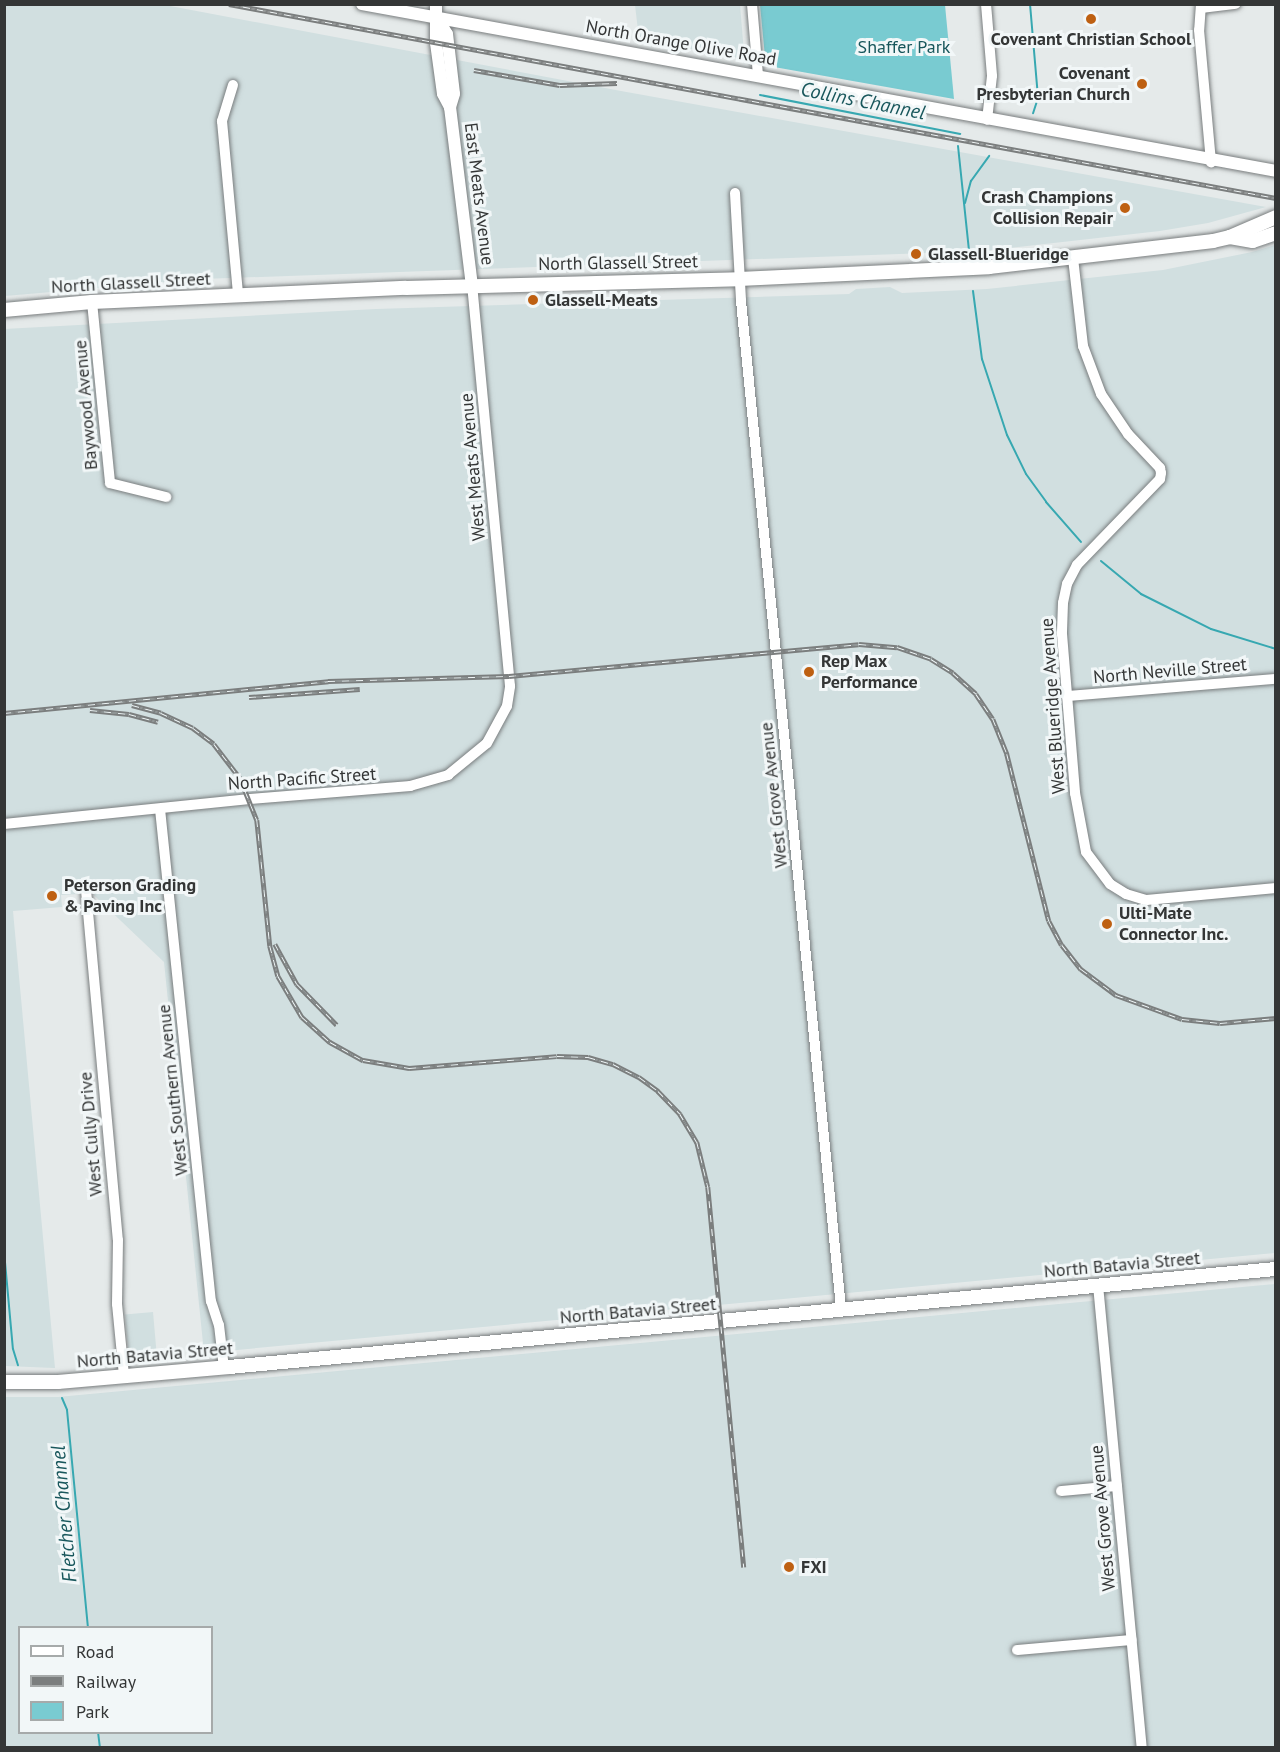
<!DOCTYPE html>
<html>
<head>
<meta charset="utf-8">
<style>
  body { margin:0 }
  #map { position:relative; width:1280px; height:1752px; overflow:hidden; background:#e5eaea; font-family:"PT Sans",sans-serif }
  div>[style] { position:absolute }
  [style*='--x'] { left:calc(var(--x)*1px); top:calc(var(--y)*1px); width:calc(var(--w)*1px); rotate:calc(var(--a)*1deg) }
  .built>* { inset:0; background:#d1dfe0; transform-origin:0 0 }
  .green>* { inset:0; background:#79cbd1 }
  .stream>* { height:2px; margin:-1px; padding:0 1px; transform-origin:1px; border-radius:1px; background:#37a8b1 }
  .roads { filter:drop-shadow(0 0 2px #797d7e) drop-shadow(0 0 2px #797d7e) }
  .minor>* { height:10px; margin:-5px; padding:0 5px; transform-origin:5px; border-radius:5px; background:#fff }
  .tertiary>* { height:12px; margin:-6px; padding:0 6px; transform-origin:6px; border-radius:6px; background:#fff }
  .secondary>* { height:14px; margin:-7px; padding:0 7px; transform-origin:7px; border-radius:7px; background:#fff }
  .rail>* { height:4.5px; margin-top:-2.25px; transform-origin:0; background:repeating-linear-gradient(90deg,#f2f7f8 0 7px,#7b7e7e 0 14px); box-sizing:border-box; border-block:2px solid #7b7e7e }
  .dots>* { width:16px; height:16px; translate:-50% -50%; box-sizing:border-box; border:3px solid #f2f7f8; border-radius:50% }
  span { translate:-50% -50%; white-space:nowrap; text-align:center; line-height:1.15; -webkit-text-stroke:6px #f2f7f8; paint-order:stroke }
  .poi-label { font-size:18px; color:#343636; font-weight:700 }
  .right { translate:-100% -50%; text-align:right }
  .left { translate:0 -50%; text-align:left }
  .street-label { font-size:18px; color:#343636 }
  .park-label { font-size:18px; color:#17565b }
  .water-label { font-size:20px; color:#19575c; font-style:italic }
  .frame { position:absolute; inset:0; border:6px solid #343636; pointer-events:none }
  .legend { position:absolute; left:18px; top:1626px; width:195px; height:108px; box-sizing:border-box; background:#f2f7f8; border:2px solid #a6aaaa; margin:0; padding:8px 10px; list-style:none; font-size:18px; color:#343636 }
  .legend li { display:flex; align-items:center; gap:12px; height:30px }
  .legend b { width:30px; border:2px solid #a6aaaa }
</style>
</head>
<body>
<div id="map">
  <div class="built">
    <i style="clip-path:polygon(5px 5px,165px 5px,621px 91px,1266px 207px,1208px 223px,1160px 231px,983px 251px,202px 279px,5px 296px)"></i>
    <i style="clip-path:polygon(635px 5px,740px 5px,744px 53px,737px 58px,639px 39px)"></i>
    <i style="clip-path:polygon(1275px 245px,1275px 1253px,204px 1353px,164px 962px,78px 880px,79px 894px,61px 895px,62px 907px,13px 911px,55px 1368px,5px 1366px,4px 329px,376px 309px,849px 294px,856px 289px,890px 287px,902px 293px,987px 289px,1163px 270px,1252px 252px)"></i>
    <i style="clip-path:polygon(evenodd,1275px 1284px,1275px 1747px,5px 1747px,4px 1397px,58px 1397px,1275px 1284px,20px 1628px,212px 1628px,212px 1732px,20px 1732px,20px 1628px)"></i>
    <i style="left:153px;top:1312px;width:46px;height:28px;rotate:85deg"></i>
  </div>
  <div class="green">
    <i style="clip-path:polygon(760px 5px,945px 5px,954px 99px,774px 67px,765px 57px)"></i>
  </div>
  <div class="stream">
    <i style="--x:1030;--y:4;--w:94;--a:85.1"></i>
    <i style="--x:1038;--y:98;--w:16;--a:108"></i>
    <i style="--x:760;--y:95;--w:204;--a:11"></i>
    <i style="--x:958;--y:146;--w:106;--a:84"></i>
    <i style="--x:965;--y:203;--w:23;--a:-75"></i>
    <i style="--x:971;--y:181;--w:31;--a:-54"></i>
    <i style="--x:973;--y:291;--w:69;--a:82.5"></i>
    <i style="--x:982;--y:359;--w:80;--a:71.8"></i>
    <i style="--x:1007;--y:435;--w:43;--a:64"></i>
    <i style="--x:1026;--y:474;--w:34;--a:54"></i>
    <i style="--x:1046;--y:502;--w:53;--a:48.8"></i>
    <i style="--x:1101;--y:561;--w:52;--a:39.5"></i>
    <i style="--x:1141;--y:594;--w:78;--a:26.6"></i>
    <i style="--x:1211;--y:629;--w:68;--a:17.1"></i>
    <i style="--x:4;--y:1251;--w:98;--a:84.8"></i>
    <i style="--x:13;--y:1349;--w:17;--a:73"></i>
    <i style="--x:62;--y:1398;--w:13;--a:67"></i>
    <i style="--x:67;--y:1410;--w:219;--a:84.5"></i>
    <i style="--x:98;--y:1732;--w:16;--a:83"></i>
  </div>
  <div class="roads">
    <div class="minor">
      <i style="--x:752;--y:4;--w:71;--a:85.2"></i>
      <i style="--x:986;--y:4;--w:72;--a:85.2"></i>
      <i style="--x:992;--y:76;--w:44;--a:96.5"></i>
      <i style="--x:1201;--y:4;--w:26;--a:94"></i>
      <i style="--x:1199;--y:30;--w:133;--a:84.8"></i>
      <i style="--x:1201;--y:8;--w:35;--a:-7"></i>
      <i style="--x:233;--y:85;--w:38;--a:107"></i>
      <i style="--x:222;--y:121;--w:175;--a:84.7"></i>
      <i style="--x:735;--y:193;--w:108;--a:86.8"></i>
      <i style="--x:741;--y:301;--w:1013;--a:84.33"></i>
      <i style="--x:1073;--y:258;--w:89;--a:83.5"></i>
      <i style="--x:1083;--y:346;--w:51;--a:69.4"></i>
      <i style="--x:1101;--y:394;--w:48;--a:56"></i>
      <i style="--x:1128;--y:434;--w:47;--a:46.7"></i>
      <i style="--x:1160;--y:468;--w:5;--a:79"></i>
      <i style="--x:1161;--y:473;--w:6;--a:99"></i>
      <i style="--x:1160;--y:479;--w:120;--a:134"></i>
      <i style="--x:1077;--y:565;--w:21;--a:118"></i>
      <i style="--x:1067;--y:584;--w:19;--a:102"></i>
      <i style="--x:1063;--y:603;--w:31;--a:92"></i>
      <i style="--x:1062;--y:634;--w:160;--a:85.3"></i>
      <i style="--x:1075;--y:793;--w:60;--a:79.4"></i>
      <i style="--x:1086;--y:852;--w:40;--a:53"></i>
      <i style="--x:1110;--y:884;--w:19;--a:32"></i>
      <i style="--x:1126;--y:894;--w:21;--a:17"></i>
      <i style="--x:1146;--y:900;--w:131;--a:-5.3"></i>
      <i style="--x:92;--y:302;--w:182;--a:84.3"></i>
      <i style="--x:110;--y:483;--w:58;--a:14"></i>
      <i style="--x:1067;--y:696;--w:210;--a:-4.7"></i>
      <i style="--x:160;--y:809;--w:495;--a:84.1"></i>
      <i style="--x:211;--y:1301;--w:25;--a:72"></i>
      <i style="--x:219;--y:1325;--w:43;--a:83.4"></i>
      <i style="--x:4;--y:824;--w:247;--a:-5.8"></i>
      <i style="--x:250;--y:799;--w:161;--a:-4.6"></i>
      <i style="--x:410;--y:786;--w:40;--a:-16"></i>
      <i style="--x:448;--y:775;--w:50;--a:-39.4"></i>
      <i style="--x:487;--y:743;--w:42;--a:-61.6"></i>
      <i style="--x:507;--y:706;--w:20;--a:-81"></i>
      <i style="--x:510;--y:686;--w:403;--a:-95.4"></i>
      <i style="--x:86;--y:890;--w:351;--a:84.8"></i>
      <i style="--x:118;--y:1240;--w:64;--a:90.9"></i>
      <i style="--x:117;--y:1304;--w:72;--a:84.4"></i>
      <i style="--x:1098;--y:1285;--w:465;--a:84.6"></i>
      <i style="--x:1061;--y:1491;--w:56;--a:-5.1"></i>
      <i style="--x:1017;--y:1650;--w:115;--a:-5"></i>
    </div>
    <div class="tertiary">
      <i style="--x:362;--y:4;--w:929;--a:10.35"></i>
      <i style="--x:436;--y:4;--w:39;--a:90"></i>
      <i style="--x:436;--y:43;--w:51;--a:82.2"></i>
      <i style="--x:443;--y:94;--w:15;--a:62"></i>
      <i style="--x:450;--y:107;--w:179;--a:83"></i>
      <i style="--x:437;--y:17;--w:20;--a:60"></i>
      <i style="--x:447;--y:34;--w:60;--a:83.3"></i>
      <i style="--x:454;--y:94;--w:14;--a:107"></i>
    </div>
    <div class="secondary">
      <i style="--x:1230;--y:237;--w:23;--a:10"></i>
      <i style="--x:1253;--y:241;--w:24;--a:-19"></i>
      <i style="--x:4;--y:310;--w:88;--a:-5.2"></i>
      <i style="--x:92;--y:302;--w:314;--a:-2.6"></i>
      <i style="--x:406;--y:288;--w:333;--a:-1.5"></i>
      <i style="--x:739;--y:279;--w:250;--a:-2.7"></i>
      <i style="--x:989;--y:267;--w:226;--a:-6.6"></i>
      <i style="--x:1213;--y:241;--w:17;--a:-13"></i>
      <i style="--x:1230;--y:237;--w:50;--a:-23.5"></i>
      <i style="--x:4;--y:1382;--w:54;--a:0"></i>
      <i style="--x:58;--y:1382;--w:172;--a:-5"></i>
      <i style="--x:229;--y:1367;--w:1052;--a:-5.35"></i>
    </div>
  </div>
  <div class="rail">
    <i style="--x:229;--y:4;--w:1065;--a:10.5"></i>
    <i style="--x:474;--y:70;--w:87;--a:9.9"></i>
    <i style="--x:560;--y:85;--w:57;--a:-2"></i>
    <i style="--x:249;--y:697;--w:111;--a:-4.1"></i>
    <i style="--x:132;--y:705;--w:30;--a:15"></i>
    <i style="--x:161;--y:713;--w:35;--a:25"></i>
    <i style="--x:193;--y:728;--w:26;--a:37"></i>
    <i style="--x:214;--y:744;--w:43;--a:52.6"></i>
    <i style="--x:240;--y:778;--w:45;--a:68"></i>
    <i style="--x:257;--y:820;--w:127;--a:84.1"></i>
    <i style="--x:270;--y:946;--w:31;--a:75"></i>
    <i style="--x:278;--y:976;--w:48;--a:59.7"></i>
    <i style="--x:302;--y:1017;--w:38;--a:42"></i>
    <i style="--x:330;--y:1042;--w:38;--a:29"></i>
    <i style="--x:363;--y:1060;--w:47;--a:9.9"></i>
    <i style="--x:409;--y:1068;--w:148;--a:-4.6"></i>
    <i style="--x:557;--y:1056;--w:31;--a:2"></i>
    <i style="--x:588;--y:1057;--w:26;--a:16"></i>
    <i style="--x:613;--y:1064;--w:29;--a:27"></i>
    <i style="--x:639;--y:1077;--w:24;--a:36"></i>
    <i style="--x:658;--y:1091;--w:32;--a:46"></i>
    <i style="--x:680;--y:1114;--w:33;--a:59"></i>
    <i style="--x:697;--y:1142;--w:46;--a:76.3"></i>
    <i style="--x:708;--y:1187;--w:382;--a:84.6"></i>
    <i style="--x:90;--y:710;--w:39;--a:6"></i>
    <i style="--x:129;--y:714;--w:30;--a:15"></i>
    <i style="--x:4;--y:713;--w:326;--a:-5.6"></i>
    <i style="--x:328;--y:681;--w:181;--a:-1.6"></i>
    <i style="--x:509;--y:676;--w:351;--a:-5.2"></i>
    <i style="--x:859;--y:644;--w:38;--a:5"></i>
    <i style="--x:897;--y:647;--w:36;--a:19"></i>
    <i style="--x:931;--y:659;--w:26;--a:32"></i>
    <i style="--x:953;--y:673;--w:31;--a:42"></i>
    <i style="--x:976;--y:694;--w:30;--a:56"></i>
    <i style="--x:993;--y:719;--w:38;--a:68"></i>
    <i style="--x:1007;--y:754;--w:172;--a:75.9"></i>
    <i style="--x:1049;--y:921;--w:27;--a:62"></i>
    <i style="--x:1062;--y:945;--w:31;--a:52"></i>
    <i style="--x:1081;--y:969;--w:44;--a:36.6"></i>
    <i style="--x:1116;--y:995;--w:70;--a:20"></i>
    <i style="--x:1182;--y:1019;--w:38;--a:6"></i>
    <i style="--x:1220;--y:1023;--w:56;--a:-5.1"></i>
    <i style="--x:275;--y:944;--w:46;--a:61.2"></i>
    <i style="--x:297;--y:984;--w:57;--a:45.7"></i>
  </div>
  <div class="dots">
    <i style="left:1091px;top:19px;background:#be6012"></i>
    <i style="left:1142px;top:84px;background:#be6012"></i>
    <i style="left:1125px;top:208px;background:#be6012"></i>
    <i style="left:916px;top:254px;background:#be6012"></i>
    <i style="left:533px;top:300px;background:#be6012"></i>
    <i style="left:809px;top:672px;background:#be6012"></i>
    <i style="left:52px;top:896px;background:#be6012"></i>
    <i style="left:1107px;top:924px;background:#be6012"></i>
    <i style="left:789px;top:1567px;background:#be6012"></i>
  </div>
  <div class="poi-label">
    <span style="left:1091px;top:39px">Covenant Christian School</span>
    <span class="right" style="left:1130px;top:84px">Covenant<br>Presbyterian Church</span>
    <span class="right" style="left:1113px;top:208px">Crash Champions<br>Collision Repair</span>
    <span class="left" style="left:928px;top:254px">Glassell-Blueridge</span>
    <span class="left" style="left:545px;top:300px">Glassell-Meats</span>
    <span class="left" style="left:821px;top:672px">Rep Max<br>Performance</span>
    <span class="left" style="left:64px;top:896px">Peterson Grading<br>&amp; Paving Inc</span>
    <span class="left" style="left:1119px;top:924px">Ulti-Mate<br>Connector Inc.</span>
    <span class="left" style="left:801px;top:1567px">FXI</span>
  </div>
  <div class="street-label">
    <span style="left:681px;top:43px;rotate:10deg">North Orange Olive Road</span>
    <span style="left:479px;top:194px;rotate:83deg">East Meats Avenue</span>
    <span style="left:618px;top:263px;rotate:-1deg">North Glassell Street</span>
    <span style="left:131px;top:283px;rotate:-3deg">North Glassell Street</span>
    <span style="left:86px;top:405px;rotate:-95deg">Baywood Avenue</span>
    <span style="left:473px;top:467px;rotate:-95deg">West Meats Avenue</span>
    <span style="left:1170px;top:671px;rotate:-5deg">North Neville Street</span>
    <span style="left:1053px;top:706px;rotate:-94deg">West Blueridge Avenue</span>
    <span style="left:302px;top:779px;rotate:-4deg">North Pacific Street</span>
    <span style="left:774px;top:795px;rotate:-96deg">West Grove Avenue</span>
    <span style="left:173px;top:1090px;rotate:-96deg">West Southern Avenue</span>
    <span style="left:91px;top:1134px;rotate:-95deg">West Cully Drive</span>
    <span style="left:1122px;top:1265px;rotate:-5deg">North Batavia Street</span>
    <span style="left:638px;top:1311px;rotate:-5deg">North Batavia Street</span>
    <span style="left:155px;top:1355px;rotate:-5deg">North Batavia Street</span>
    <span style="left:1103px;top:1518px;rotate:-95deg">West Grove Avenue</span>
  </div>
  <div class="park-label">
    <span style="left:904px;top:47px">Shaffer Park</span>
  </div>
  <div class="water-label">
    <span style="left:863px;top:101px;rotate:11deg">Collins Channel</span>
    <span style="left:64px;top:1514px;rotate:-95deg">Fletcher Channel</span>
  </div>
  <div class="frame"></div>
  <ul class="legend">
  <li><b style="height:8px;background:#fff"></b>Road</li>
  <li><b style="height:8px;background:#7b7e7e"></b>Railway</li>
  <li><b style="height:16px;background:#79cbd1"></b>Park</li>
  </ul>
</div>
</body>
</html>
